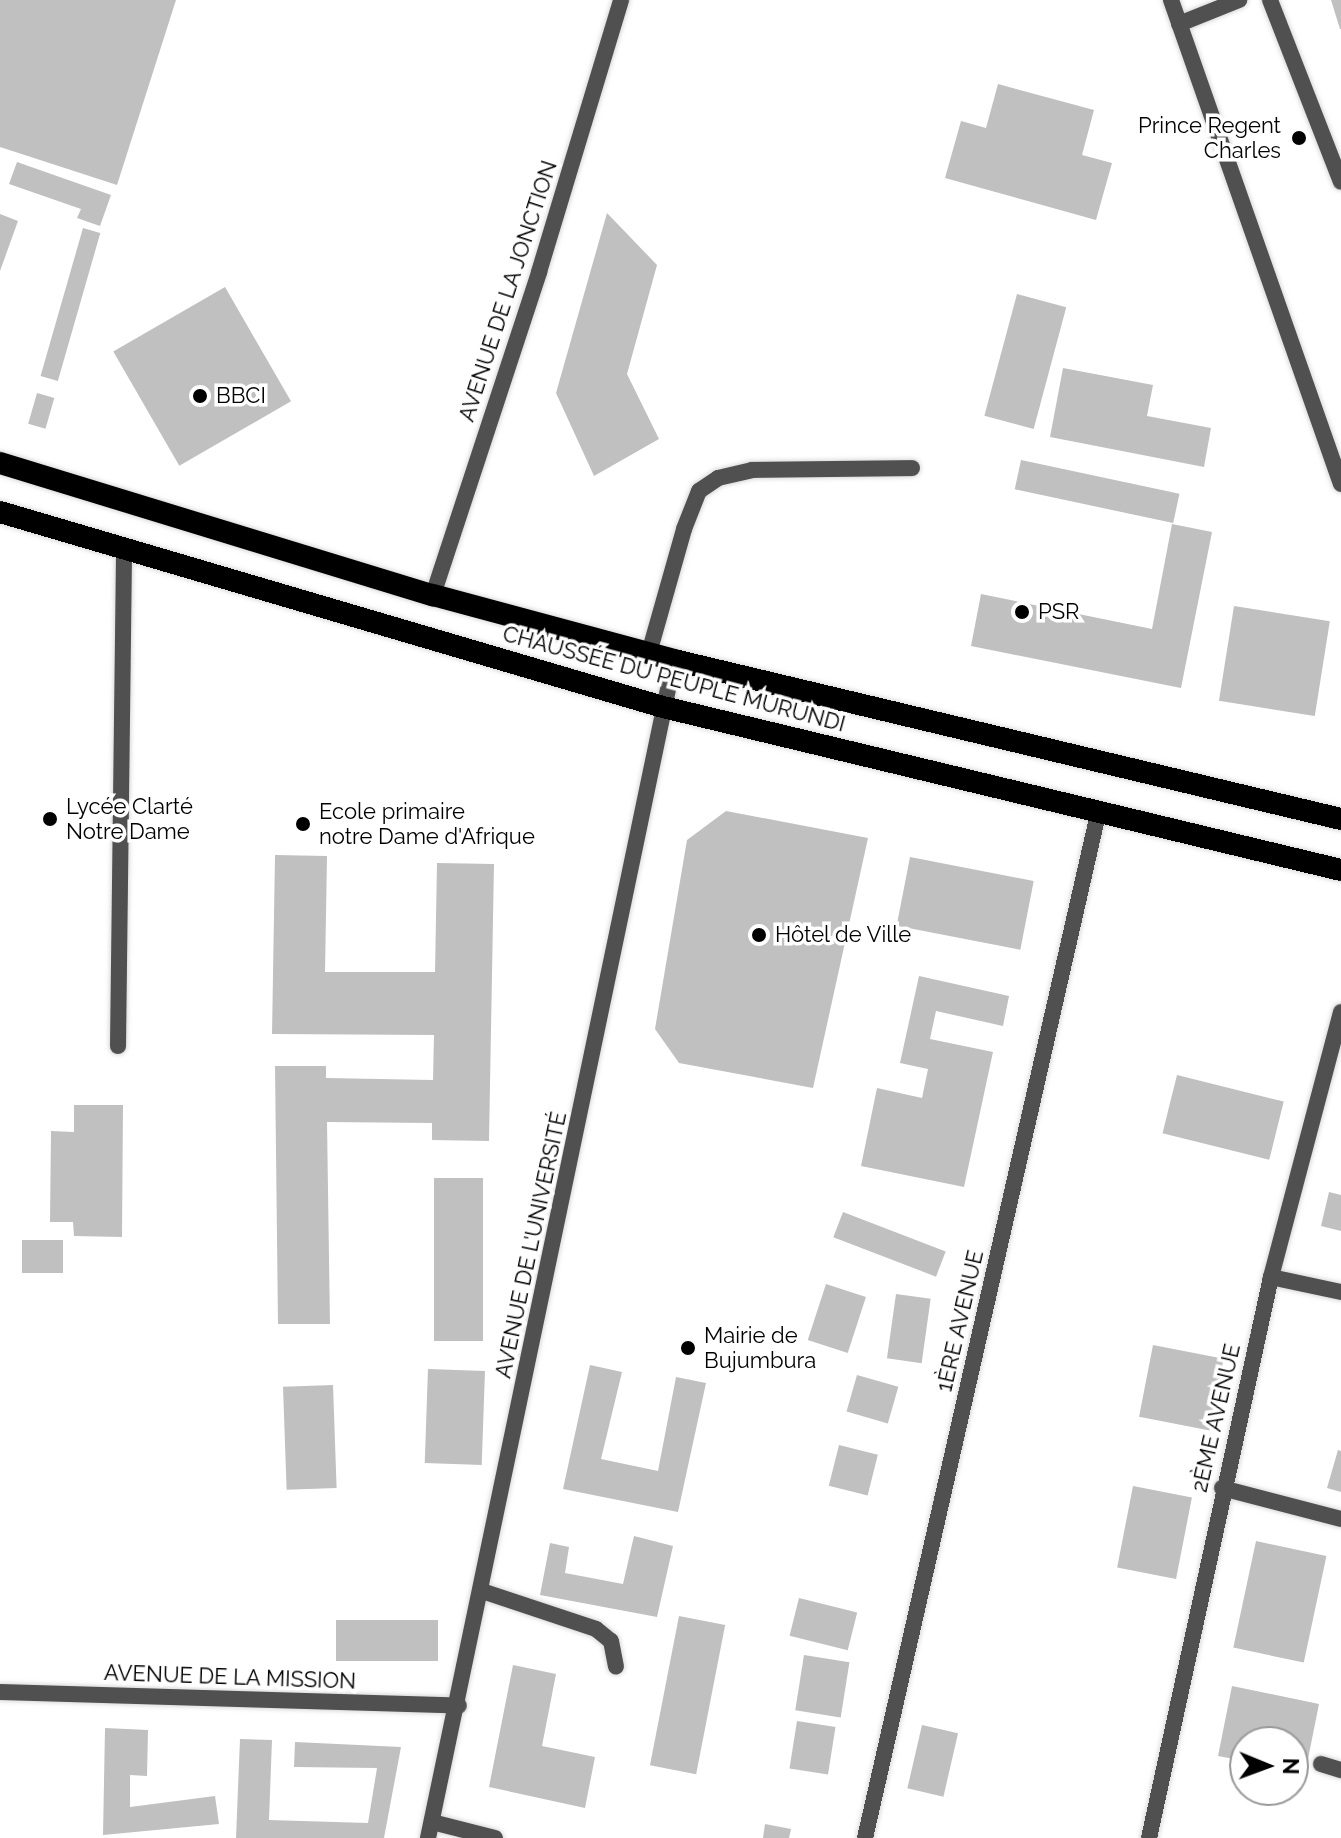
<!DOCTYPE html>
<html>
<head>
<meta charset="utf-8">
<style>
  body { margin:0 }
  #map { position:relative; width:1341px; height:1838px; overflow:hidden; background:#fff; font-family:Raleway,sans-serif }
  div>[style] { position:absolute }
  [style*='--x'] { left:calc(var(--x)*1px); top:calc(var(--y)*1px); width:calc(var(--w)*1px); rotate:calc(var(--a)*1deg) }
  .building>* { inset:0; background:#c0c0c0; transform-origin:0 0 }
  .roads { filter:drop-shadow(0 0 2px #dbdbdb) drop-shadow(0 0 2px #dbdbdb) }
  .service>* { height:16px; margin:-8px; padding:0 8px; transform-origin:8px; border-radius:8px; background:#505050 }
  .minor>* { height:16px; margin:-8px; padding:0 8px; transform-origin:8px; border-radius:8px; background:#505050 }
  .tertiary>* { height:16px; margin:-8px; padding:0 8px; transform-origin:8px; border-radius:8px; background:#505050 }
  .trunk>* { height:22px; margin:-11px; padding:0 11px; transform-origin:11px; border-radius:11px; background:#000 }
  .dots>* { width:22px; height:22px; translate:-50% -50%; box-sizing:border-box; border:4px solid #fff; border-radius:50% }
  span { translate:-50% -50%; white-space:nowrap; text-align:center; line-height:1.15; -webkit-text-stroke:7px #fff; paint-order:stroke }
  .poi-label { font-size:22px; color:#000 }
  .right { translate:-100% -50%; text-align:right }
  .left { translate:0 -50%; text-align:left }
  .street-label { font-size:22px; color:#000 }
  .north { position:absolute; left:1229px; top:1726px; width:80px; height:80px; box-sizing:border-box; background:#fff; border:2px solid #999; border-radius:50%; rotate:91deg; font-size:22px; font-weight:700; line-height:32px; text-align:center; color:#000 }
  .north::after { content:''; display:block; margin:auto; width:28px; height:36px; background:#000; clip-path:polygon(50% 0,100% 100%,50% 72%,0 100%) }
</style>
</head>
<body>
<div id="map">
  <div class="building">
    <i style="clip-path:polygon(0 0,176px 0,117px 185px,0 147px)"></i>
    <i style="clip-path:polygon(1331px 0,1341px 0,1341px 29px,1340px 29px)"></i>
    <i style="clip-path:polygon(998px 84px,1094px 110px,1082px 155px,1112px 163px,1096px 220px,945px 178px,961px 121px,986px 128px)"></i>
    <i style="clip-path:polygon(17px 162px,111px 195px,100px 226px,77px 218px,81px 209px,9px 184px)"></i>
    <i style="clip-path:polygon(607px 213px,657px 265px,627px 374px,659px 439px,594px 476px,556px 393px)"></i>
    <i style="clip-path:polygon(0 214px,18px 221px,0 271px)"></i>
    <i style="left:83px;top:228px;width:18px;height:154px;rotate:16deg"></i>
    <i style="left:225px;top:287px;width:132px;height:129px;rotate:60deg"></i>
    <i style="left:1017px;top:294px;width:51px;height:126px;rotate:15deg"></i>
    <i style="clip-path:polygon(1063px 368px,1153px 385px,1147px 416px,1211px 428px,1204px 467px,1050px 437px)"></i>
    <i style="left:37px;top:393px;width:18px;height:32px;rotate:16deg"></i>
    <i style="left:1021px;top:460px;width:162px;height:30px;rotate:12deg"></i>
    <i style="clip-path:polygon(1172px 524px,1212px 532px,1181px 688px,971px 646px,981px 594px,1152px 629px)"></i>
    <i style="left:1234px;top:606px;width:97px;height:96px;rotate:9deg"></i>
    <i style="clip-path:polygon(726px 811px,868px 838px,813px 1088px,679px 1063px,655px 1029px,687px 840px)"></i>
    <i style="clip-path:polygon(275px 855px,327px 856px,325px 972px,435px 972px,437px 863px,494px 864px,489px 1141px,432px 1140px,432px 1123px,327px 1122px,330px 1324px,278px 1324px,275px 1066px,326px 1066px,326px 1078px,433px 1080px,434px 1035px,272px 1034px)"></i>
    <i style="left:910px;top:857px;width:126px;height:70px;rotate:11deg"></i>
    <i style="clip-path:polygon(919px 976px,1009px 996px,1003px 1026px,936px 1011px,930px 1039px,993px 1052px,964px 1187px,861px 1166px,877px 1088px,922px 1098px,928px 1069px,900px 1063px)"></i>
    <i style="left:1177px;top:1075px;width:110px;height:60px;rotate:14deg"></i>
    <i style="clip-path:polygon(74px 1105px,123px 1105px,122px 1237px,74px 1236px,73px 1222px,50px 1222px,51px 1131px,74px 1132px)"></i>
    <i style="left:434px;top:1178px;width:49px;height:163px"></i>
    <i style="clip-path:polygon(1329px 1192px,1341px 1195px,1341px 1231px,1321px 1226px)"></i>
    <i style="left:843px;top:1212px;width:110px;height:27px;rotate:21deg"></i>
    <i style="left:22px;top:1240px;width:41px;height:33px"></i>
    <i style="left:826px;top:1284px;width:42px;height:59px;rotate:18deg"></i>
    <i style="left:896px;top:1294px;width:35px;height:65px;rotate:8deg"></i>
    <i style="left:1153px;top:1345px;width:72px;height:73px;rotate:11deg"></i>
    <i style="clip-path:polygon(590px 1365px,622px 1372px,601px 1459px,658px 1471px,676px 1377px,706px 1383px,678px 1512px,563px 1489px)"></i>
    <i style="left:428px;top:1369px;width:57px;height:94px;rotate:2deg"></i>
    <i style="left:857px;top:1375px;width:43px;height:38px;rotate:16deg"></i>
    <i style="left:333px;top:1385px;width:103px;height:50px;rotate:88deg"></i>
    <i style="left:839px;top:1445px;width:40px;height:42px;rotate:14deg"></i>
    <i style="clip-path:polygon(1338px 1450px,1341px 1451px,1341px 1492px,1327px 1488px)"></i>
    <i style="left:1133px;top:1486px;width:60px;height:83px;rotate:11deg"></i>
    <i style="clip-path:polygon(634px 1536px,673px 1546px,657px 1617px,540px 1595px,550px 1543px,569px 1547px,565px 1573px,623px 1584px)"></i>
    <i style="left:1256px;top:1541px;width:72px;height:109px;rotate:12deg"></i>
    <i style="left:799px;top:1598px;width:60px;height:39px;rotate:14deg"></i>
    <i style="left:679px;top:1616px;width:47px;height:152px;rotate:11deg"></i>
    <i style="left:336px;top:1620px;width:102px;height:41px"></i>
    <i style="left:804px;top:1655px;width:46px;height:56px;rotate:9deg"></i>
    <i style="clip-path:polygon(513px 1665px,556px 1674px,542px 1746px,595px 1757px,585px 1808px,489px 1787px)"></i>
    <i style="clip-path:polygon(1232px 1686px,1319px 1704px,1305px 1774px,1293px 1771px,1293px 1742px,1245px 1742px,1245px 1761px,1218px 1756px)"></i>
    <i style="left:797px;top:1721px;width:39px;height:48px;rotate:9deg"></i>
    <i style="left:922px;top:1725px;width:37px;height:65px;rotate:13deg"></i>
    <i style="clip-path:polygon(105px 1728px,148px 1730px,147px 1776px,130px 1775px,130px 1807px,215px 1796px,219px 1824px,103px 1835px)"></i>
    <i style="clip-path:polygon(240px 1739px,272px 1740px,269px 1820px,368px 1823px,377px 1768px,294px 1767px,295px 1742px,401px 1747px,384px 1838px,236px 1838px)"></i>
    <i style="clip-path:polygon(765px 1824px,791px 1829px,789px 1838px,763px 1838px)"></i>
  </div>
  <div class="roads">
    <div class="service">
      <i style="--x:1270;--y:0;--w:195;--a:68.7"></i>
      <i style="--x:1179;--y:24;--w:65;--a:-21.8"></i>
      <i style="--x:649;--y:653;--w:129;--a:-74.2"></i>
      <i style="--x:684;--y:529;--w:41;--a:-68.5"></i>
      <i style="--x:699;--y:491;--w:23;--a:-34"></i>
      <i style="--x:718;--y:478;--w:35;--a:-13"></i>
      <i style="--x:752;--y:470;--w:160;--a:-0.7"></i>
      <i style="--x:118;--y:1046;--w:495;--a:-89.3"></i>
      <i style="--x:1222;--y:1488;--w:123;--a:14.6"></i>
      <i style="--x:482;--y:1591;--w:120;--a:18.4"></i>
      <i style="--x:596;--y:1629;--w:19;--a:39"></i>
      <i style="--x:611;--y:1641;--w:26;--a:79"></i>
    </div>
    <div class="minor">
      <i style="--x:433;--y:595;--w:340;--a:-71.8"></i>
      <i style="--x:539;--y:272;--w:284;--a:-73.2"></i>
      <i style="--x:1271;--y:1277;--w:72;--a:12.1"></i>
      <i style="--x:0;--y:1692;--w:459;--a:1.7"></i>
      <i style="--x:1321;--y:1764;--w:21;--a:17"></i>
      <i style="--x:432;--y:1822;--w:65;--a:14.3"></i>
      <i style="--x:865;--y:1838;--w:1050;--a:-77.18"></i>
      <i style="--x:1149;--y:1838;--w:574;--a:-77.73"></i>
      <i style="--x:1271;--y:1277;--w:274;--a:-75.2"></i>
    </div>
    <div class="tertiary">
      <i style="--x:1171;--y:0;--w:513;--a:70.65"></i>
      <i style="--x:428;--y:1838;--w:1203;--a:-78.2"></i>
    </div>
    <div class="trunk">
      <i style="--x:0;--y:463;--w:453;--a:17"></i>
      <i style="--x:433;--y:595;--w:250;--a:15.1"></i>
      <i style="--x:674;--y:660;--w:686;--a:13.41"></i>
      <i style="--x:0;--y:512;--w:691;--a:16.39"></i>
      <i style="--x:663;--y:707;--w:697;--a:13.52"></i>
    </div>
  </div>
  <div class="dots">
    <i style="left:1299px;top:138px;background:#000"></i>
    <i style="left:200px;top:396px;background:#000"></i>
    <i style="left:1022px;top:612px;background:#000"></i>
    <i style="left:50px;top:819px;background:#000"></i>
    <i style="left:303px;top:824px;background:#000"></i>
    <i style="left:759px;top:935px;background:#000"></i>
    <i style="left:688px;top:1348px;background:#000"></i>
  </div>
  <div class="poi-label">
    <span class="right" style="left:1281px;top:138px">Prince Regent<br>Charles</span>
    <span class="left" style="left:216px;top:396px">BBCI</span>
    <span class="left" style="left:1038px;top:612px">PSR</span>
    <span class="left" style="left:66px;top:819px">Lycée Clarté<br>Notre Dame</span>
    <span class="left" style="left:319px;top:824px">Ecole primaire<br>notre Dame d'Afrique</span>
    <span class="left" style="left:775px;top:935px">Hôtel de Ville</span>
    <span class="left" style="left:704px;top:1348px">Mairie de<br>Bujumbura</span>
  </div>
  <div class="street-label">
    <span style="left:508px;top:291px;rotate:-72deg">AVENUE DE LA JONCTION</span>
    <span style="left:674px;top:679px;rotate:15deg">CHAUSSÉE DU PEUPLE MURUNDI</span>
    <span style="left:531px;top:1245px;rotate:-78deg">AVENUE DE L'UNIVERSITÉ</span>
    <span style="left:960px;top:1321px;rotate:-77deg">1ÈRE AVENUE</span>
    <span style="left:1216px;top:1418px;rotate:-77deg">2ÈME AVENUE</span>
    <span style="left:230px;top:1677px;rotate:2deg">AVENUE DE LA MISSION</span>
  </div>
  <div class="north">N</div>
</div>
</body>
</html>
